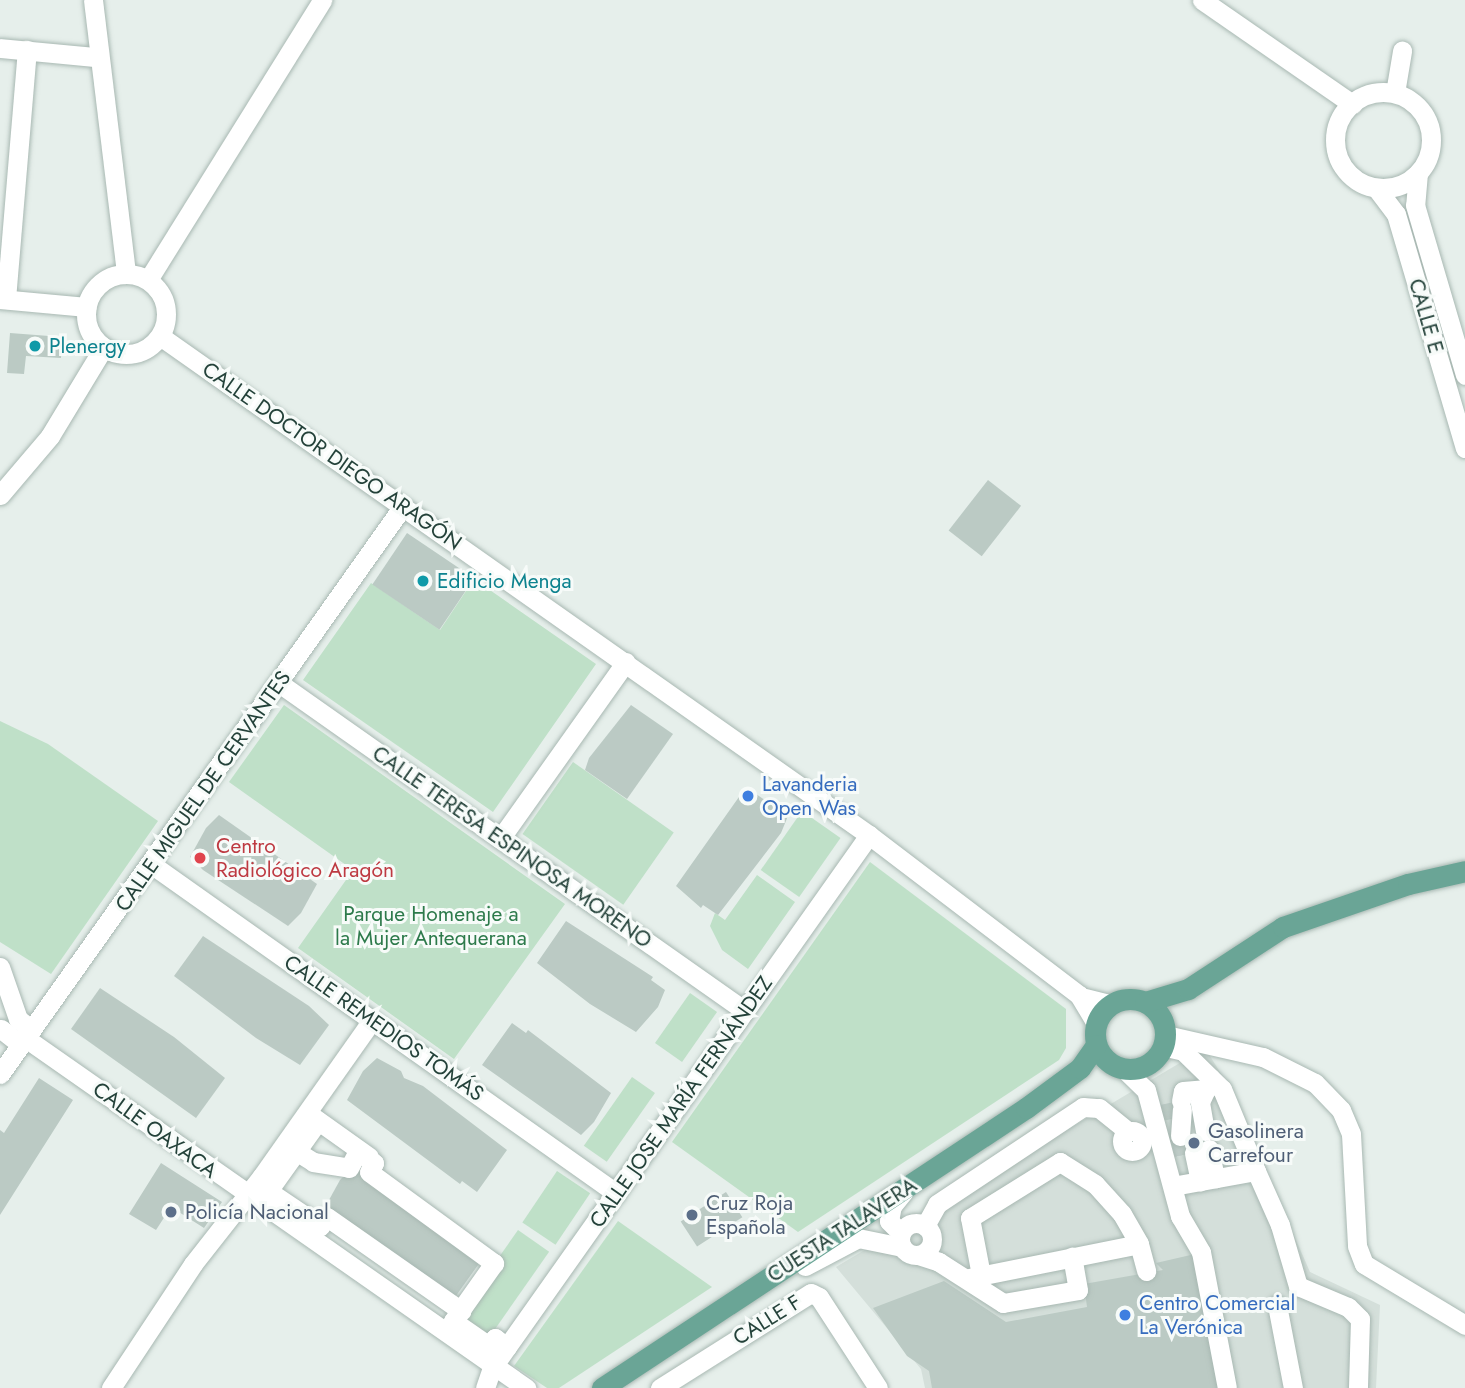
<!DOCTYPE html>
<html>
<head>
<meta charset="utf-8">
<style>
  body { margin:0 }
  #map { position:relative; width:1465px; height:1388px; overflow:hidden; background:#e6efeb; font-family:Jost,sans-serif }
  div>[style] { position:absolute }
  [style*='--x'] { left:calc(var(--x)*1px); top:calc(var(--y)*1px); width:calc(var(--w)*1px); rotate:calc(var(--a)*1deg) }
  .built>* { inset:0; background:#d4dfda }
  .green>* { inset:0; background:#bfe0c8; transform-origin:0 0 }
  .building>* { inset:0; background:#bbcac4; transform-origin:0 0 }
  .minor-tunnel>* { height:19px; margin-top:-9.5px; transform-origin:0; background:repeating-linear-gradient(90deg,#bfccc8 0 19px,transparent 0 29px) }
  .roads { filter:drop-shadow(0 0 2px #a8b8b2) drop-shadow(0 0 2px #a8b8b2) }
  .minor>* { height:19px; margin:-9.5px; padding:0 9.5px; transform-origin:9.5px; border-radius:9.5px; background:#fff }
  .minor>.ring { margin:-9.5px; padding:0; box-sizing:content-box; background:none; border:19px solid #fff; border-radius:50% }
  .major>* { height:21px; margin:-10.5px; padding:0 10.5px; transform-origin:10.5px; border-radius:10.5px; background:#6aa596 }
  .major>.ring { margin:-10.5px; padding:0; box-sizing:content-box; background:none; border:21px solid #6aa596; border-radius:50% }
  .dots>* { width:19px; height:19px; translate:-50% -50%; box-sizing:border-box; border:4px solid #f7fbf9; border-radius:50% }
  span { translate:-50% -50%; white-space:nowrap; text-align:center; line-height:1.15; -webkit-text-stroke:6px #f7fbf9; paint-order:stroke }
  .street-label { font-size:21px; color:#24423a }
  .culture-label { font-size:21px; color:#0d838f }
  .left { translate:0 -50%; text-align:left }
  .shop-label { font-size:21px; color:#366cbe }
  .health-label { font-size:21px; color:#be3a42 }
  .park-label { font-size:21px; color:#2d7a4b }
  .service-label { font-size:21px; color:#4e5e75 }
</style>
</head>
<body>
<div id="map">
  <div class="built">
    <i style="clip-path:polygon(1205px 1048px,1228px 1085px,1310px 1272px,1380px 1305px,1376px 1388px,925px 1388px,921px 1369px,836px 1267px)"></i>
  </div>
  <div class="green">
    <i style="clip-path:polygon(474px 579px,596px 664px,493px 812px,303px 680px,371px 583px,440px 630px)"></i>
    <i style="clip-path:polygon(284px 705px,565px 904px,454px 1059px,298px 948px,353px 870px,229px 782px)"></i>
    <i style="clip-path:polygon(0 721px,48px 744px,158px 821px,51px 974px,0 942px)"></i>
    <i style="left:573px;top:762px;width:123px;height:88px;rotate:35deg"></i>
    <i style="left:802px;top:811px;width:47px;height:72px;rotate:35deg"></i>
    <i style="clip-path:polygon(870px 862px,1066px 1009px,1066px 1048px,1059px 1060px,798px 1232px,672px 1142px)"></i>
    <i style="clip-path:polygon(757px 875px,795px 902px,748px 969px,722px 950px,710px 926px,715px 913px,725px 920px)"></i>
    <i style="left:690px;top:993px;width:33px;height:61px;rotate:35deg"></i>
    <i style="left:632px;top:1077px;width:28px;height:84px;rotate:35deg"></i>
    <i style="left:557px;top:1171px;width:40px;height:62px;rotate:34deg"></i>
    <i style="clip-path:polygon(618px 1221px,712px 1287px,559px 1388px,547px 1388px,514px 1366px)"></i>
    <i style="left:518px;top:1230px;width:38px;height:107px;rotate:35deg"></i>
  </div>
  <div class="building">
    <i style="clip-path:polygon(10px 333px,62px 337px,61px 358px,26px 356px,24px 374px,7px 373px)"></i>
    <i style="left:988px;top:480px;width:42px;height:64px;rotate:38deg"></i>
    <i style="left:407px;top:533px;width:81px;height:62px;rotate:34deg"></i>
    <i style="clip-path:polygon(631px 705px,673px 734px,627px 799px,585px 770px,589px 758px)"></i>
    <i style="clip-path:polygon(746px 787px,788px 816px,781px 833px,718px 915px,703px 905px,701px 908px,676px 886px)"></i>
    <i style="clip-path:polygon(219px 815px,317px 884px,301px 913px,288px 926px,203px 870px,190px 857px,206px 828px)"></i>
    <i style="clip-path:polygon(566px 921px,653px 977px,651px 980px,665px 990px,658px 1007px,636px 1032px,590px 1004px,537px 963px)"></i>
    <i style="clip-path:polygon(203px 936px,309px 1006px,329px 1025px,300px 1065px,256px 1038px,174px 976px)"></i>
    <i style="clip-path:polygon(100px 988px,174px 1037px,225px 1078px,196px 1118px,71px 1029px)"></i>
    <i style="clip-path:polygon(512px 1023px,526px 1033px,528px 1030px,611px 1093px,594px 1122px,581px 1135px,482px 1065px)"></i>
    <i style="clip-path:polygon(377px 1058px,401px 1071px,404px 1078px,423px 1086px,507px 1150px,477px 1192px,462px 1181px,460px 1184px,347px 1100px,363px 1071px)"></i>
    <i style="clip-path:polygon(39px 1078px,73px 1100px,0 1215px,0 1130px,4px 1133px)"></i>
    <i style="clip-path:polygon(1184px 1100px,1172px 1119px,1162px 1121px,1160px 1105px)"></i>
    <i style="clip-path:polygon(161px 1163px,222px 1202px,204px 1228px,171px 1207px,156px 1230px,129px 1214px)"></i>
    <i style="clip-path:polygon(353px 1167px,483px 1258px,453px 1300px,324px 1209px,340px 1180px)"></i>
    <i style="left:726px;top:1192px;width:30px;height:54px;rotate:57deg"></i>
    <i style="clip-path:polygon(1195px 1254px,1220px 1388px,932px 1388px,929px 1371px,907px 1356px,873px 1308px,944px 1281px,1006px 1322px,1087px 1307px,1084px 1284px,1163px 1270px,1156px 1263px)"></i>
  </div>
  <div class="minor-tunnel">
    <i style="--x:1180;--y:1136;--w:19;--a:78"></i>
  </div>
  <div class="roads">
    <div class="minor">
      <i style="--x:93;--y:0;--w:276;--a:83.1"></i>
      <i style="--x:1202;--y:0;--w:183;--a:34.7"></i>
      <i style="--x:0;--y:48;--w:96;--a:5.4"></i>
      <i class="ring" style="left:1335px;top:92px;width:77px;height:77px"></i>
      <i style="--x:1395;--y:93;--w:43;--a:-80.5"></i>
      <i style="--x:1418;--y:173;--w:32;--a:95"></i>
      <i style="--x:1415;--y:205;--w:177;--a:73.6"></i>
      <i style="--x:1377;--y:189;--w:31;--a:53"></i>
      <i style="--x:1396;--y:214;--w:244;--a:73.6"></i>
      <i class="ring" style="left:86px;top:274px;width:61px;height:61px"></i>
      <i style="--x:148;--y:280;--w:330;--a:-58.1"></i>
      <i style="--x:0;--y:299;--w:87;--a:5.3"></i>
      <i style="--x:6;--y:299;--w:250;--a:-85.2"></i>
      <i style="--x:160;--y:336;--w:867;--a:35.14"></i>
      <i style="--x:869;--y:835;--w:264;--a:37.3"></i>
      <i style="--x:1079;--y:995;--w:33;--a:59"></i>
      <i style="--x:0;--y:495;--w:77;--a:-49.7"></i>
      <i style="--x:50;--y:436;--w:104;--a:-58.8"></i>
      <i style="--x:279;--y:683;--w:570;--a:35.14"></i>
      <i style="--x:500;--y:839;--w:217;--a:-54.6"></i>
      <i style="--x:151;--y:864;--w:570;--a:35.28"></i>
      <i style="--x:0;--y:967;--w:55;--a:70.9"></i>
      <i style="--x:18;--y:1019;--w:16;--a:38"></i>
      <i style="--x:1081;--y:997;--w:30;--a:14"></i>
      <i style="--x:1;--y:1029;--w:23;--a:38"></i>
      <i style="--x:1166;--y:1035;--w:99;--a:12.8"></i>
      <i style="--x:1263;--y:1057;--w:58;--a:26.6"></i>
      <i style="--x:1315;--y:1083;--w:37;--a:46"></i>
      <i style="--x:1341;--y:1110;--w:26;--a:67"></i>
      <i style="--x:1351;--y:1134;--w:112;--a:86.9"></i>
      <i style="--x:1357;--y:1246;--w:19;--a:69"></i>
      <i style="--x:1364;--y:1264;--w:118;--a:31.1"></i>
      <i style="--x:24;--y:1037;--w:613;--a:34.96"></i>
      <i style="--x:1166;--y:1047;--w:17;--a:13"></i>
      <i style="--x:1183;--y:1051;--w:54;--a:44.3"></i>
      <i style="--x:1222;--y:1089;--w:89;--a:67.5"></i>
      <i style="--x:1256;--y:1171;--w:84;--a:169.8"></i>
      <i style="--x:1124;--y:1069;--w:30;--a:44"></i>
      <i style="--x:1146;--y:1090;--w:131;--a:74.9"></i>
      <i style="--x:1180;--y:1216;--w:42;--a:59.7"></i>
      <i style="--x:1201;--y:1252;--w:138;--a:79.2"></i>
      <i style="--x:0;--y:1074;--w:696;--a:-54.64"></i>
      <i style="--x:1181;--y:1101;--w:10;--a:-79"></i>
      <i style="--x:1183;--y:1091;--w:24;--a:-5"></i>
      <i style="--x:313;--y:1117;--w:69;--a:35.5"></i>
      <i style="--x:318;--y:1121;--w:86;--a:125.5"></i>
      <i style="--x:268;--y:1191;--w:63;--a:33.9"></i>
      <i style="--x:320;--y:1226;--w:11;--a:-52"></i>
      <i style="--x:327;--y:1217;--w:164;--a:35"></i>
      <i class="ring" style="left:1122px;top:1131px;width:1px;height:1px"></i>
      <i style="--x:1205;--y:1131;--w:29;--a:-100"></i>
      <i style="--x:1200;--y:1102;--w:26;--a:-65"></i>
      <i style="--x:1180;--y:1136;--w:27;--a:-86"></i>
      <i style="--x:291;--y:1148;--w:26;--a:32"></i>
      <i style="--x:313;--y:1162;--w:36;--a:9"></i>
      <i style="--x:349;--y:1168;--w:19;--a:-62"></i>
      <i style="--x:358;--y:1151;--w:20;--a:37"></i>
      <i style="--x:374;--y:1163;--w:10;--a:119"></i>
      <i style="--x:369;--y:1172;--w:155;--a:36.1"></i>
      <i style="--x:494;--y:1263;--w:71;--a:125.3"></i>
      <i style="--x:453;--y:1321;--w:44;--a:34.8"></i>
      <i style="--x:489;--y:1346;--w:10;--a:-53"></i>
      <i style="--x:495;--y:1338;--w:15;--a:37"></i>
      <i style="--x:1209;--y:1149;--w:30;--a:78"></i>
      <i style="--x:1194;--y:1153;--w:29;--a:78"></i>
      <i style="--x:1256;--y:1171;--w:59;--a:66"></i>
      <i style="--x:1280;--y:1225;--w:64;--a:73.6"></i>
      <i style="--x:1298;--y:1286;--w:54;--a:22.8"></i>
      <i style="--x:1348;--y:1307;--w:17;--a:45"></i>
      <i style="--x:1360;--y:1319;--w:69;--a:91.7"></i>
      <i class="ring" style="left:900px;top:1223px;width:13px;height:13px"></i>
      <i style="--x:925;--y:1226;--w:25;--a:-61"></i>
      <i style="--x:937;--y:1204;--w:175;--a:-33.6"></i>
      <i style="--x:1083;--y:1107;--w:16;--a:4"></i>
      <i style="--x:1099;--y:1108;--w:36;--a:39"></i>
      <i style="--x:901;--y:1233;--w:17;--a:-135"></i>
      <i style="--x:889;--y:1221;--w:15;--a:-79"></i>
      <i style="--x:892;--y:1206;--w:19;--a:-51"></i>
      <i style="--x:918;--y:1255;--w:22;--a:18"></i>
      <i style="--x:939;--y:1262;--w:76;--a:32.6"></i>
      <i style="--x:1003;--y:1303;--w:76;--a:-9.8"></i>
      <i style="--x:1078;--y:1290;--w:34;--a:-100"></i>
      <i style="--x:805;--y:1266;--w:60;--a:-27.8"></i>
      <i style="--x:858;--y:1238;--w:45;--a:11.6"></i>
      <i style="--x:981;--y:1275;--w:58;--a:-100.9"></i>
      <i style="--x:970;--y:1218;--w:106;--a:-31.9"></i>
      <i style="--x:1060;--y:1162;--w:41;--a:32.2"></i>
      <i style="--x:1095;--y:1184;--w:40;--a:48"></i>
      <i style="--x:1122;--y:1214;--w:34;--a:60"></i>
      <i style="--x:1139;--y:1244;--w:28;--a:75"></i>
      <i style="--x:969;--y:1278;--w:173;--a:-11.3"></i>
      <i style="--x:1277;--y:1305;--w:85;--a:79.1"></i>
      <i style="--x:111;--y:1388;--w:149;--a:-56.5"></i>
      <i style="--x:193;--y:1264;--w:112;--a:-51.9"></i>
      <i style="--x:262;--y:1176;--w:191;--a:-54.8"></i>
      <i style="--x:485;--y:1388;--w:21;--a:-71"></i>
      <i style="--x:492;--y:1368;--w:653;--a:-54.73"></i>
      <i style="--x:660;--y:1388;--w:178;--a:-32.2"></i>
      <i style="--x:811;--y:1293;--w:9;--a:27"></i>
      <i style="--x:819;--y:1297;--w:108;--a:57"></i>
    </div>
    <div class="major">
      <i class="ring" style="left:1095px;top:999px;width:49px;height:49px"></i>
      <i style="--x:1145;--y:1002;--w:45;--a:-16.8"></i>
      <i style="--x:1188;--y:989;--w:113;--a:-33.1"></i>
      <i style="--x:1283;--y:927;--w:132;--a:-19"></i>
      <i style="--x:1408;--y:884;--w:58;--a:-12.8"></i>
      <i style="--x:602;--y:1388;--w:508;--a:-33.44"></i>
      <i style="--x:1026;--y:1108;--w:67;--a:-36.5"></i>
      <i style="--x:1080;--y:1068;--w:28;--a:-55"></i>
    </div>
  </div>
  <div class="dots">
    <i style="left:35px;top:346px;background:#0f9aa8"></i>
    <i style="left:423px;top:581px;background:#0f9aa8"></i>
    <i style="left:748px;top:796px;background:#3f7fe0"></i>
    <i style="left:200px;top:858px;background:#e0444e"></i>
    <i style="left:1194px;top:1143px;background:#5c6f8a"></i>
    <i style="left:171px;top:1212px;background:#5c6f8a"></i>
    <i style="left:692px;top:1215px;background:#5c6f8a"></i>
    <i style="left:1125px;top:1315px;background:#3f7fe0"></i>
  </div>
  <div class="street-label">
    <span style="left:1426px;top:316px;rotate:74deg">CALLE E</span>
    <span style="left:332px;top:456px;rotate:35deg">CALLE DOCTOR DIEGO ARAGÓN</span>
    <span style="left:203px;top:791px;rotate:-55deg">CALLE MIGUEL DE CERVANTES</span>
    <span style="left:512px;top:847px;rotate:35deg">CALLE TERESA ESPINOSA MORENO</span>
    <span style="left:384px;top:1028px;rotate:35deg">CALLE REMEDIOS TOMÁS</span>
    <span style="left:681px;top:1102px;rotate:-55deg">CALLE JOSE MARÍA FERNÁNDEZ</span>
    <span style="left:155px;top:1130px;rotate:36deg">CALLE OAXACA</span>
    <span style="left:842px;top:1230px;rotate:-33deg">CUESTA TALAVERA</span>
    <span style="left:767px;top:1320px;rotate:-32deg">CALLE F</span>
  </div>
  <div class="culture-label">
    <span class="left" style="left:49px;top:346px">Plenergy</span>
    <span class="left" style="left:437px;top:581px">Edificio Menga</span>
  </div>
  <div class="shop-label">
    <span class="left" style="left:762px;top:796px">Lavanderia<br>Open Was</span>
    <span class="left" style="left:1139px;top:1315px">Centro Comercial<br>La Verónica</span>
  </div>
  <div class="health-label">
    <span class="left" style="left:216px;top:858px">Centro<br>Radiológico Aragón</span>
  </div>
  <div class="park-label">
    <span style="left:431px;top:926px">Parque Homenaje a<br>la Mujer Antequerana</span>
  </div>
  <div class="service-label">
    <span class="left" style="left:1208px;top:1143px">Gasolinera<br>Carrefour</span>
    <span class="left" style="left:706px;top:1215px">Cruz Roja<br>Española</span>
    <span class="left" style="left:185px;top:1212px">Policía Nacional</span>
  </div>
</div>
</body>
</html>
